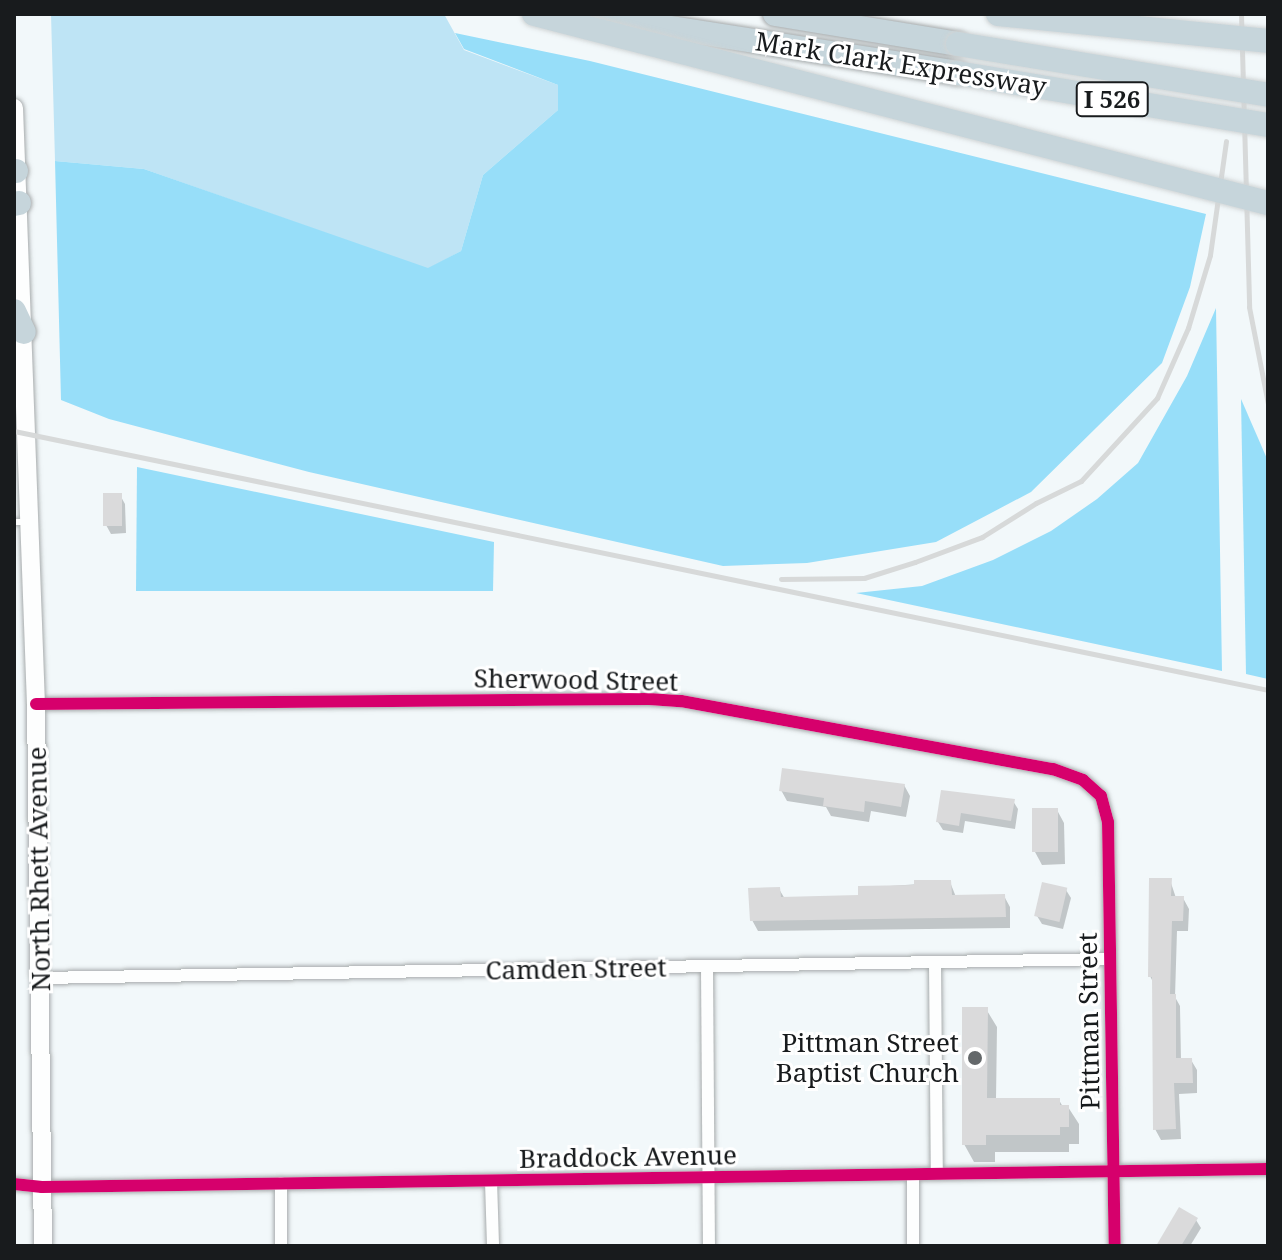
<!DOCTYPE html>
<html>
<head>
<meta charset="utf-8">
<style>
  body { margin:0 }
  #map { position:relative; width:1282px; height:1260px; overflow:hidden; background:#f2f8fa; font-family:"Noto Serif",serif }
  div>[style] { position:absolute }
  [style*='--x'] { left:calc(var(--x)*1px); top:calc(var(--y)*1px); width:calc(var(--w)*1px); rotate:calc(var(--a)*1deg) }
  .green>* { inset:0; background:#bee4f5 }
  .forest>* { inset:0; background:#97def9 }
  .shadow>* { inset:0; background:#0003 }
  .building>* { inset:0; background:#dadadb; transform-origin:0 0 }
  .roads { filter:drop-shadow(0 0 2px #a7abac) drop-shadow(0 0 2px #a7abac) }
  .lane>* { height:6px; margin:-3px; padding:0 3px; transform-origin:3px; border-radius:3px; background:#fdfefe }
  .street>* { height:12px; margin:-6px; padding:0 6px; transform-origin:6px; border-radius:6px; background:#fdfefe }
  .secondary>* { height:18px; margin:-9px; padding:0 9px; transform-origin:9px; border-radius:9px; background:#fdfefe }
  .highway>* { height:24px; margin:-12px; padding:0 12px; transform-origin:12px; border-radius:12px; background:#c6d5db }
  .rail>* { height:5px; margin:-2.5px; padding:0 2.5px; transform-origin:2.5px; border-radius:2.5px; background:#d7d9d9 }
  .bridges { filter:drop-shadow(0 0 2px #d0d4d5) drop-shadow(0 0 2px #d0d4d5) }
  .highway-bridge>* { height:24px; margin:-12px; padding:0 12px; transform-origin:12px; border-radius:12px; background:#c6d5db }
  .cycleway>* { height:12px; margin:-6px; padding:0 6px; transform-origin:6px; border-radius:6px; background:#d6006c }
  .dots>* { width:22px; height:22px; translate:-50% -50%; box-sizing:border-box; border:4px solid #fff; border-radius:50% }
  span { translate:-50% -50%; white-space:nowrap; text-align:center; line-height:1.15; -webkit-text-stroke:6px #fff; paint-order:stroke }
  .shield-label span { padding:2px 6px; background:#fff; border:2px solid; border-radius:6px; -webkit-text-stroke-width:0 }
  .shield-label { font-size:24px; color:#181b1d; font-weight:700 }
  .street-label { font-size:26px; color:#181b1d }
  .poi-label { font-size:26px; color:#181b1d }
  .right { translate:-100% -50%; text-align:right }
  .frame { position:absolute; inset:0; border:16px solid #181b1d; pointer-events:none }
</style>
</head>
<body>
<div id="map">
  <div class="green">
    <i style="clip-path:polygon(51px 14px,444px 14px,464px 50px,558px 85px,558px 110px,483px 175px,461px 251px,428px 269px,144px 169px,55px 161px)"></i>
  </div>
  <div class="forest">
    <i style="clip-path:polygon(455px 33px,590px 61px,1206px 214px,1190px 287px,1162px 363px,1031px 492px,936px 542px,807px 563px,723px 566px,309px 472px,109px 419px,61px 400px,55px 161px,144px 169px,428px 268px,461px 251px,483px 175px,558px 110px,558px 85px,464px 49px)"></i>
    <i style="clip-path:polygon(1216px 308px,1222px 671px,856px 593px,922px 586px,993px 560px,1051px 531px,1097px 499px,1138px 463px,1187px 376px)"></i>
    <i style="clip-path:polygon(1241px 399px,1268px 461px,1268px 679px,1246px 674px)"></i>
    <i style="clip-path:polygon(137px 467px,494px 542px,493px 591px,136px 591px)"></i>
  </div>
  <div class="shadow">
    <i style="clip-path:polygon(120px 495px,125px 504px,126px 533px,111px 534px,106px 525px)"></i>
    <i style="clip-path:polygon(904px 785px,910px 796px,906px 817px,871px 811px,869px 822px,831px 816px,826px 807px,787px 801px,781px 790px)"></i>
    <i style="clip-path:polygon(943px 792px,1013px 801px,1018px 809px,1015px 829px,965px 821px,963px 833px,943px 830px,938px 822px)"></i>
    <i style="clip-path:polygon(1057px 810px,1064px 823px,1065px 864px,1042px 865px,1035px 852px)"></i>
    <i style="clip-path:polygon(1170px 880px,1176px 898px,1183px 898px,1189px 909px,1188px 931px,1177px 931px,1175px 997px,1180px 1006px,1181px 1060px,1191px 1060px,1197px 1070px,1197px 1093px,1179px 1094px,1181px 1139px,1161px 1140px,1155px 1129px,1154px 984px,1150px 976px)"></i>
    <i style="clip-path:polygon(950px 882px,956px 897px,1004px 896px,1010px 907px,1010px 928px,758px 931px,752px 920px,779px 889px,785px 899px,860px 897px,860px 888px)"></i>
    <i style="clip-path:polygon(1066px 890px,1071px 898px,1063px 929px,1042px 924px,1037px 916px)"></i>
    <i style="clip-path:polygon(986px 1009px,997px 1027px,996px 1100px,1059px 1100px,1063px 1107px,1068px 1107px,1079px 1124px,1079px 1144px,1069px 1144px,1069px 1152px,995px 1152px,995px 1162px,974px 1162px,964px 1144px)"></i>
    <i style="clip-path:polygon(1196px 1220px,1201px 1228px,1190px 1246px,1159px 1246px)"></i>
  </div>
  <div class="building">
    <i style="left:122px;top:493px;width:33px;height:19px;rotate:90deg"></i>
    <i style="clip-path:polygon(782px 768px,905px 784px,901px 807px,865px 801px,864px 812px,823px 806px,824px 798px,779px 791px)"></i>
    <i style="clip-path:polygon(941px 790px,1015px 799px,1011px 821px,961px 813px,959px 826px,936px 822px)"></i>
    <i style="left:1032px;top:808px;width:26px;height:44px"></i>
    <i style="clip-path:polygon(1149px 878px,1172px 878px,1171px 896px,1184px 896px,1183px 921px,1172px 921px,1170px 994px,1176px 994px,1176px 1058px,1192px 1058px,1193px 1083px,1174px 1083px,1176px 1129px,1153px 1130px,1152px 977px,1148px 977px)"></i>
    <i style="clip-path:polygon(914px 880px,951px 880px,952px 895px,1005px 894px,1006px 917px,750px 921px,748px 888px,780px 887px,781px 897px,858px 895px,858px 886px,914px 885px)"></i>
    <i style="left:1042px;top:882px;width:26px;height:35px;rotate:13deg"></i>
    <i style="clip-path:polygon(962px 1007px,988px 1007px,987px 1098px,1060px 1098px,1060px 1105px,1069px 1105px,1069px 1127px,1060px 1127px,1060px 1135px,986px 1135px,986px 1145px,962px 1145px)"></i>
    <i style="clip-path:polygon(1179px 1207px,1198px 1218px,1181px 1246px,1156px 1246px)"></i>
  </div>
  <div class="roads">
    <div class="lane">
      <i style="--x:14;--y:522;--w:13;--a:0"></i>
    </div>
    <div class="street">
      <i style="--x:36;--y:704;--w:613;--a:-0.47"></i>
      <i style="--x:649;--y:699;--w:32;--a:4"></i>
      <i style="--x:681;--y:701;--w:378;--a:10.4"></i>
      <i style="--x:1053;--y:769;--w:32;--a:20"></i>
      <i style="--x:1083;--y:780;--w:24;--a:42"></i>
      <i style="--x:1101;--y:796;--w:27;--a:75"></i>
      <i style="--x:1108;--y:822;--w:424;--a:89.1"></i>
      <i style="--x:935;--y:963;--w:211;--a:89.5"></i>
      <i style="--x:707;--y:967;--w:279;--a:89.6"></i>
      <i style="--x:41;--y:978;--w:1069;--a:-1.02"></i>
      <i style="--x:913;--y:1174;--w:72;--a:90"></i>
      <i style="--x:491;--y:1181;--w:65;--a:88.2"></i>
      <i style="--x:281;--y:1183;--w:63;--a:90"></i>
      <i style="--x:14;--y:1184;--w:28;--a:6"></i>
      <i style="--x:42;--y:1187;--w:1226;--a:-0.84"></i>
    </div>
    <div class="secondary">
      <i style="--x:14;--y:108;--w:596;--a:87.89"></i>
      <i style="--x:36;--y:704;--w:542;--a:89.26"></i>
    </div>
    <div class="highway">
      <i style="--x:582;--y:14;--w:380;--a:8.9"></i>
      <i style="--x:775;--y:14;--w:185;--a:9.3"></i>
      <i style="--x:14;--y:171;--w:2;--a:0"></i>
      <i style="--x:14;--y:204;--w:5;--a:-11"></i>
      <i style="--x:14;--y:311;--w:23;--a:65"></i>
    </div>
  </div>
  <div class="rail">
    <i style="--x:1241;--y:14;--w:293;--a:88.4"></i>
    <i style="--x:1249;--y:307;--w:99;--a:78.9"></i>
    <i style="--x:14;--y:431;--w:1280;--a:11.67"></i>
    <i style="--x:781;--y:579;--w:83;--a:-0.7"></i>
    <i style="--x:864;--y:578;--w:53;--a:-17.4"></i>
    <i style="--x:915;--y:562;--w:72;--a:-20.5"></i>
    <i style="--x:982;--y:537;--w:64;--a:-32.2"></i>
    <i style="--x:1036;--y:503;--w:50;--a:-26.1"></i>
    <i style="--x:1081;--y:481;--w:113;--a:-47.5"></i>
    <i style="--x:1157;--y:398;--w:77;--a:-66.1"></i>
    <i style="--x:1188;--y:328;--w:76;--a:-73.2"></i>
    <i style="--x:1210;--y:255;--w:115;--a:-82"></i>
  </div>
  <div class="bridges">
    <div class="highway-bridge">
      <i style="--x:534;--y:14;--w:758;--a:14.44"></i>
      <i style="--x:998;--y:14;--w:271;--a:5.7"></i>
      <i style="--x:958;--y:44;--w:314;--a:9.3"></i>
      <i style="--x:957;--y:73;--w:315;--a:9.5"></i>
    </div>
  </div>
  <div class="cycleway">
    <i style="--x:36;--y:704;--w:613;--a:-0.47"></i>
    <i style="--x:649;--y:699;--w:32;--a:4"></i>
    <i style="--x:681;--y:701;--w:378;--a:10.4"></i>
    <i style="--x:1053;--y:769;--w:32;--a:20"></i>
    <i style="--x:1083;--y:780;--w:24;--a:42"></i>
    <i style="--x:1101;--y:796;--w:27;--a:75"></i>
    <i style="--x:1108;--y:822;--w:424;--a:89.1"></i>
    <i style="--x:14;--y:1184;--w:28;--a:6"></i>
    <i style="--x:42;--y:1187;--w:1226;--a:-0.84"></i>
  </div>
  <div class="dots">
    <i style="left:975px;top:1058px;background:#64686a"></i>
  </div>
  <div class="shield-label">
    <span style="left:1112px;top:99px">I 526</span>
  </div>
  <div class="street-label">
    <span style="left:901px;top:64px;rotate:9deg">Mark Clark Expressway</span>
    <span style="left:576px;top:680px;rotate:1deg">Sherwood Street</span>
    <span style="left:39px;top:869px;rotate:-91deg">North Rhett Avenue</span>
    <span style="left:576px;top:969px;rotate:-1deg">Camden Street</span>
    <span style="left:1089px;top:1021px;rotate:-91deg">Pittman Street</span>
    <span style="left:628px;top:1157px;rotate:-1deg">Braddock Avenue</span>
  </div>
  <div class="poi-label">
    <span class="right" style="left:959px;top:1058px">Pittman Street<br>Baptist Church</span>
  </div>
  <div class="frame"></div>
</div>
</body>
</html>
